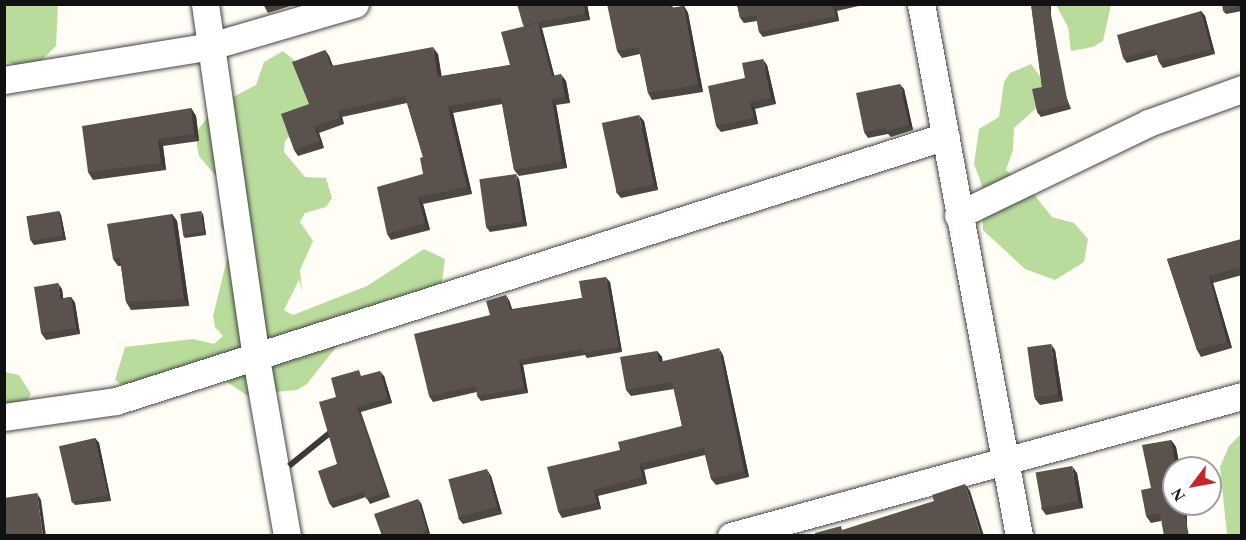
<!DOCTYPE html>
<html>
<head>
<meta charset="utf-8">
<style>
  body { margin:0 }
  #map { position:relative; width:1246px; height:540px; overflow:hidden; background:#fffdf5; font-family:Georgia,serif }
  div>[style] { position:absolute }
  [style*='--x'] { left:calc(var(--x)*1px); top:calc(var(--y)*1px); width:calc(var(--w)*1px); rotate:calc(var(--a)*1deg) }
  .forest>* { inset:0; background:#b9dc9c }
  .roads { filter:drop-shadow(0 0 2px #444) drop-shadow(0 0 2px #444) }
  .minor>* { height:27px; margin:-13.5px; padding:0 13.5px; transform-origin:13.5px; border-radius:13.5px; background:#fff }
  .wall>* { inset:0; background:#4d4742 }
  .shaded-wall>* { inset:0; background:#3f3936; transform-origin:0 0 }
  .building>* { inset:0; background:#5a524d; transform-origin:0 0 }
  span { translate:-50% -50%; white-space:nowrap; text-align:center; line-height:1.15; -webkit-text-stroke:6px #fff; paint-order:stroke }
  .frame { position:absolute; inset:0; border:6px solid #111; pointer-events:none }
  .north { position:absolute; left:1162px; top:456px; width:60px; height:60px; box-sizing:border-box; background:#fff; border:2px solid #a0a0a0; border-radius:50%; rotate:238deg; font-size:16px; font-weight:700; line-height:24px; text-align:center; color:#111 }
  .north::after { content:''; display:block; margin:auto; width:21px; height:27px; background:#c4262e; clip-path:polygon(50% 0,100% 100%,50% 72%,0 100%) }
</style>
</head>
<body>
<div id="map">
  <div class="forest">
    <i style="clip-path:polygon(4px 5px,58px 5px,56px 46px,40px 62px,18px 66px,5px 61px)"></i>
    <i style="clip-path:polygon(1056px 5px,1111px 5px,1103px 41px,1093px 47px,1071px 51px,1068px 27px)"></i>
    <i style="clip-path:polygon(283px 51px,300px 65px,312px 112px,285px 141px,284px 152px,305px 177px,326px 178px,332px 198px,326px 207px,305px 213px,300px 222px,313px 241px,300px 270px,302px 291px,299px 280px,284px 310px,293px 315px,367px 286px,424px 249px,445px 259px,442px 282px,340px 342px,307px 384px,297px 390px,275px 392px,254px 400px,224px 380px,182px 393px,124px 386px,115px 380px,125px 347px,193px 339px,214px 344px,223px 336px,215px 327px,213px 316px,230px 247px,221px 226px,221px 182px,199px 156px,195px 134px,216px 106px,256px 85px,264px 62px)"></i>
    <i style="clip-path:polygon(1031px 64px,1044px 82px,1042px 103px,1014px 128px,1013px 150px,1006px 170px,1032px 192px,1052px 217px,1074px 223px,1088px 239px,1084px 262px,1055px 280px,1025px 269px,983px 230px,982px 185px,974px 164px,979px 129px,999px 117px,1004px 82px,1010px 73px)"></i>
    <i style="clip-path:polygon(5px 372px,19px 375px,31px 394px,19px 413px,5px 417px)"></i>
    <i style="clip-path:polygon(1241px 434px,1241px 535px,1227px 535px,1220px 467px,1229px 446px)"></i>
  </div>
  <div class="roads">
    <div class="minor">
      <i style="--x:205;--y:4;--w:358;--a:81.8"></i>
      <i style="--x:256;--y:358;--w:181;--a:80.1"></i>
      <i style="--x:921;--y:4;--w:541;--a:79.56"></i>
      <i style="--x:4;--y:80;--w:210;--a:-9.3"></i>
      <i style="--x:211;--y:46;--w:150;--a:-16.3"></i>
      <i style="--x:958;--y:215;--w:211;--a:-25.8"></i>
      <i style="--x:1148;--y:123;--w:100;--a:-19.9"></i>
      <i style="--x:4;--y:417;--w:113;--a:-8.1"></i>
      <i style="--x:116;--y:401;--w:871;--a:-17.71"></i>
      <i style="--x:731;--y:536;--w:530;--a:-15.32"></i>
    </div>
  </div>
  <div class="wall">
    <i style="clip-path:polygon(263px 4px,297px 4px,268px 13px)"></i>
    <i style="clip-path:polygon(587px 4px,590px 20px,542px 28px,554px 75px,566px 81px,570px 103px,556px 105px,567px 168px,519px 176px,514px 170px,502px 104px,453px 113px,472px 194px,423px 204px,430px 230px,391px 240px,387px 234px,423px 174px,423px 157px,407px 103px,342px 117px,344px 124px,319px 133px,324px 148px,298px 156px,294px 150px,309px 104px,325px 50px,329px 56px,333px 66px,438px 54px,441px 76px,510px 65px,524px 26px,523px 25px)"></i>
    <i style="clip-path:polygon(672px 4px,673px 8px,684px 6px,688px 13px,703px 92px,652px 100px,648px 93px,640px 54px,622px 58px,617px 51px)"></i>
    <i style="clip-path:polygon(737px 4px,867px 4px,837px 11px,839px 21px,763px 37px,759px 32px,757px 21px,744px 23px,740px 18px)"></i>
    <i style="clip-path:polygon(1031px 4px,1071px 109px,1041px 117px,1037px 112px,1042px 87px)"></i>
    <i style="clip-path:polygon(1242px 4px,1242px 11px,1226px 14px,1223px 11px)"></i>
    <i style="clip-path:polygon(1201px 11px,1205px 16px,1215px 54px,1163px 68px,1159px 62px,1157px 55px,1127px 63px,1123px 58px)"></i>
    <i style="clip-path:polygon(767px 65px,776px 104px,755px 109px,758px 124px,721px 132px,716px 126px,745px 78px)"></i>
    <i style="clip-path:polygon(904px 89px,913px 130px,891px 137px,888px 134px,868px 138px,864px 132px)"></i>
    <i style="clip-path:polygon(191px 108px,196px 116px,199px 141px,163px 146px,166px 170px,93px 180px,88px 172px)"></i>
    <i style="clip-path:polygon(644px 121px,658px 190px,621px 198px,616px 192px)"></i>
    <i style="clip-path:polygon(519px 179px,527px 226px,490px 232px,486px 227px)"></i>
    <i style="clip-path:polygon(59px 211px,61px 215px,66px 240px,34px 245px,31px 241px)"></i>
    <i style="clip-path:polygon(172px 214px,177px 221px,189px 306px,131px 310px,126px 302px,121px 266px,118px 266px,113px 259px)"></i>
    <i style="clip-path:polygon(203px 214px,206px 235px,185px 238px,183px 235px)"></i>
    <i style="clip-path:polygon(1242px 239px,1242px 275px,1213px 283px,1232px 348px,1201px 357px,1197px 350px,1167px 259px)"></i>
    <i style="clip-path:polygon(610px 282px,622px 352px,587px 358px,585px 355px,523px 365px,528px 393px,481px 401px,477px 396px,477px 392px,433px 402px,429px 396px,490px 315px,509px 300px,512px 309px,582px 298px)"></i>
    <i style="clip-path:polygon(62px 289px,63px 298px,71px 297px,75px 303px,80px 334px,46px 340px,41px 333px)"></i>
    <i style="clip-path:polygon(1055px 350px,1063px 401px,1040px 405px,1035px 399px)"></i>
    <i style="clip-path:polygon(657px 351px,662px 357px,662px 362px,723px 355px,749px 477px,716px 485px,711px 479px,705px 455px,644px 470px,647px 484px,598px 496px,601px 509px,562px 518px,558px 511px,620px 450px,682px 426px,674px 389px,631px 396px,626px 390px)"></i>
    <i style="clip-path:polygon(363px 376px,384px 376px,392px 403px,361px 412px,390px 497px,370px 504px,366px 497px,333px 508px,329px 503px,337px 464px,336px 397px)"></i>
    <i style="clip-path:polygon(95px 438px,99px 443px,111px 501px,75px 505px,71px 500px)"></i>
    <i style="clip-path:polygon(1171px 440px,1176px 447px,1180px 468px,1174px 468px,1161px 521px,1151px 523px,1146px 516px,1151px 488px)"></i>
    <i style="clip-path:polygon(1077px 473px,1083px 508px,1046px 515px,1041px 508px)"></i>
    <i style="clip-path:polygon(491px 476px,502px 514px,463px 524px,458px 518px)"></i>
    <i style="clip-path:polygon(421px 503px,430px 534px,426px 535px,426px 536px,382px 536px)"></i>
  </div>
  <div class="shaded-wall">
    <i style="clip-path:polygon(584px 4px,587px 4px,590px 20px,585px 14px)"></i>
    <i style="left:1049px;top:4px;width:2px;height:102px"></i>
    <i style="clip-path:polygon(833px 5px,837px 11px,839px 21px,836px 16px)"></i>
    <i style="clip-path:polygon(684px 6px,688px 13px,703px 92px,698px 85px)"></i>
    <i style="clip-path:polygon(1201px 11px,1205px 16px,1215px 54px,1211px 49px)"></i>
    <i style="clip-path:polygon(538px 23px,542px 29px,556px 82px,552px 76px)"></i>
    <i style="clip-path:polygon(433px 47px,438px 54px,443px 84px,438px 77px)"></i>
    <i style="clip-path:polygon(325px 50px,329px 56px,335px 72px,331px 66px)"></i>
    <i style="clip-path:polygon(763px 59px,767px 65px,776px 104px,771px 98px)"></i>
    <i style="clip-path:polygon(561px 74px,566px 81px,570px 103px,565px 97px)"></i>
    <i style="clip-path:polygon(900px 84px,904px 89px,913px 130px,909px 125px)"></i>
    <i style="clip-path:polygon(552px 99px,556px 105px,567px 168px,562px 161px)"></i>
    <i style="clip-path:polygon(750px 102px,755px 109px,758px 124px,754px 118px)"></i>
    <i style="clip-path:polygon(448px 106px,453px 113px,472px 194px,467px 187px)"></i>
    <i style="clip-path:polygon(191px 108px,196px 116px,199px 141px,194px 134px)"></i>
    <i style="clip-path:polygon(338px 111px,342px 117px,344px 124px,340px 118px)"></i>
    <i style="clip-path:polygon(639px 115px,644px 121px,658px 190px,654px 184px)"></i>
    <i style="clip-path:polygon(314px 126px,319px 133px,324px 148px,320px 141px)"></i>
    <i style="clip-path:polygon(158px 139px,163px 146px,166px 170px,161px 163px)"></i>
    <i style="clip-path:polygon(516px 174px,519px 179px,527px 226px,523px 221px)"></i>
    <i style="clip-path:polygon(418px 197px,423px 204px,430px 230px,425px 223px)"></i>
    <i style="clip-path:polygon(59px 211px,61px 215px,66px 240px,63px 236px)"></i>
    <i style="clip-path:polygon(201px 211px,203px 214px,206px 235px,204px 232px)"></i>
    <i style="clip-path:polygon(172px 214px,177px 221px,189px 306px,184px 299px)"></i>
    <i style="clip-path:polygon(1209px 276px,1213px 283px,1232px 348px,1227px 342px)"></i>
    <i style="clip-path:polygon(606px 277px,610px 282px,622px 352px,619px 347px)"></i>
    <i style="clip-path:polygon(58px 283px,62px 289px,64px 305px,60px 299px)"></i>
    <i style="clip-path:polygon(506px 295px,509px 300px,514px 315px,510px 310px)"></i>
    <i style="clip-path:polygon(71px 297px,75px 303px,80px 334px,76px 328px)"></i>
    <i style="clip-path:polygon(1051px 344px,1055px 350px,1063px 401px,1058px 395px)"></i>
    <i style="clip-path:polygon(719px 348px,723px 355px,749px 477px,744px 471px)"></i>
    <i style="clip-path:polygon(657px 351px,662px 357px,664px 369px,659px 362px)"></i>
    <i style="clip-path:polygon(519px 360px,523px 365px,528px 393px,524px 388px)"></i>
    <i style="clip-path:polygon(380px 371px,384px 376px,392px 403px,388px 398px)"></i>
    <i style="left:357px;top:407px;width:6px;height:90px;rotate:51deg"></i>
    <i style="clip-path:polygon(95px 438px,99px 443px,111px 501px,108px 495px)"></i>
    <i style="clip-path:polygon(1171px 440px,1176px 447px,1180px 468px,1176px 468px)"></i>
    <i style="clip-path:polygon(639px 464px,644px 470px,647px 484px,643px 477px)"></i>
    <i style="clip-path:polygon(1072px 466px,1077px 473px,1083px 508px,1078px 501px)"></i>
    <i style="clip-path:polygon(487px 469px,491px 476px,502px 514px,497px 507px)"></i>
    <i style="clip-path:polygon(965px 484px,970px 491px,984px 536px,981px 536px)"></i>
    <i style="clip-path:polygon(594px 490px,598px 496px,601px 509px,597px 503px)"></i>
    <i style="clip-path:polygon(37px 493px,41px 500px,46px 536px,43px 536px)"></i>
    <i style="clip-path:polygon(418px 499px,421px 503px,430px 534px,427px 530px)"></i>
    <i style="left:1183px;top:504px;width:4px;height:33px"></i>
  </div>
  <div class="building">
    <i style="clip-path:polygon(517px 4px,584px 4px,585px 14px,523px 25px)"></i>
    <i style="clip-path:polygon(607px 4px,669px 4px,670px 8px,684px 6px,698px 85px,648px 93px,639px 47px,617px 51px)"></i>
    <i style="clip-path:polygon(737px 4px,838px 4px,833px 5px,836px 16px,759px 32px,756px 15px,740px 18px)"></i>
    <i style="clip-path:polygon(1031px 4px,1049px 4px,1068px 104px,1037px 112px,1032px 89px,1042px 87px)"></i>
    <i style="clip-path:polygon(1222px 4px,1242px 4px,1242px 6px,1223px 11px)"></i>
    <i style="clip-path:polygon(1201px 11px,1211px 49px,1159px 62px,1155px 49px,1123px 58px,1117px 35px)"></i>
    <i style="clip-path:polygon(538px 23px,552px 76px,561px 74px,565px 97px,552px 99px,562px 161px,514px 170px,501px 97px,448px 106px,467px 187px,418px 197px,425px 223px,387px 234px,377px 187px,423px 174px,420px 158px,423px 157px,405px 96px,338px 111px,340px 118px,314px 126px,320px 141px,294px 150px,281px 114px,309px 104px,292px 62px,325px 50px,331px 66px,433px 47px,438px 77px,510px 65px,501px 32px)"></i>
    <i style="clip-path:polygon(763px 59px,771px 98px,750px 102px,754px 118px,716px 126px,708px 86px,745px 78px,742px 63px)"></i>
    <i style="clip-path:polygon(900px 84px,909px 125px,887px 131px,886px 128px,864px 132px,856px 93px)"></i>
    <i style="clip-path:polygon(191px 108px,194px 134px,158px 139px,161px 163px,88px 172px,82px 126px)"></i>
    <i style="left:639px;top:115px;width:71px;height:38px;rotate:78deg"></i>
    <i style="left:516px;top:174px;width:48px;height:37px;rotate:82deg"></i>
    <i style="left:59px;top:211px;width:25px;height:33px;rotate:81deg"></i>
    <i style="left:201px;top:211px;width:21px;height:21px;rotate:82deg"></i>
    <i style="clip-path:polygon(172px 214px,184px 299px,126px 302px,120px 258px,113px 259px,107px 224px)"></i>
    <i style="clip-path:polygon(1242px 239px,1242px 267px,1209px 276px,1227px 342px,1197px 350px,1167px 259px)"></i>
    <i style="clip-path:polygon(606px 277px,619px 347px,583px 353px,582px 349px,519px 360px,524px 388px,477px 396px,476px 386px,429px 396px,414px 334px,490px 315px,486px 301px,506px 295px,510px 310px,582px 298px,579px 281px)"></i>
    <i style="clip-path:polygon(58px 283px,60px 299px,71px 297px,76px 328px,41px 333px,34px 287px)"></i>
    <i style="left:1051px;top:344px;width:51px;height:24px;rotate:82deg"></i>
    <i style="clip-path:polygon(719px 348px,744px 471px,711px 479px,704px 448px,639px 464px,643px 477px,594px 490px,597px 503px,558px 511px,547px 467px,620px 450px,618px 442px,682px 426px,672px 382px,626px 390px,620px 357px,657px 351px,659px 362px)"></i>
    <i style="clip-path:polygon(359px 370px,361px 376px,380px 371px,388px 398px,357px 407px,386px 492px,366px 499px,364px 491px,329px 503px,318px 471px,337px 464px,319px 402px,336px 397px,331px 378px)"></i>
    <i style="left:95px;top:438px;width:58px;height:37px;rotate:77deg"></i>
    <i style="clip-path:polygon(1171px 440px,1176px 468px,1174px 468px,1174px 504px,1183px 504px,1189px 536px,1164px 536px,1160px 513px,1146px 516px,1141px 490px,1151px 488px,1142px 445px)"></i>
    <i style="left:1072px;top:466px;width:36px;height:37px;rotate:80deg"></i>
    <i style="left:487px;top:469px;width:39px;height:40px;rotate:75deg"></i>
    <i style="clip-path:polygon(965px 484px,981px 536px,815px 536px,815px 533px,841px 526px,842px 530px,934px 501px,932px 495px)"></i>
    <i style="clip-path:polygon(37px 493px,43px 536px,4px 536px,4px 498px)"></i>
    <i style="clip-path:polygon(418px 499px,427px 530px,423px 531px,425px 536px,382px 536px,374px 514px)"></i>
  </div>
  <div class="frame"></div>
  <div class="north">N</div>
</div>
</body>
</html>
